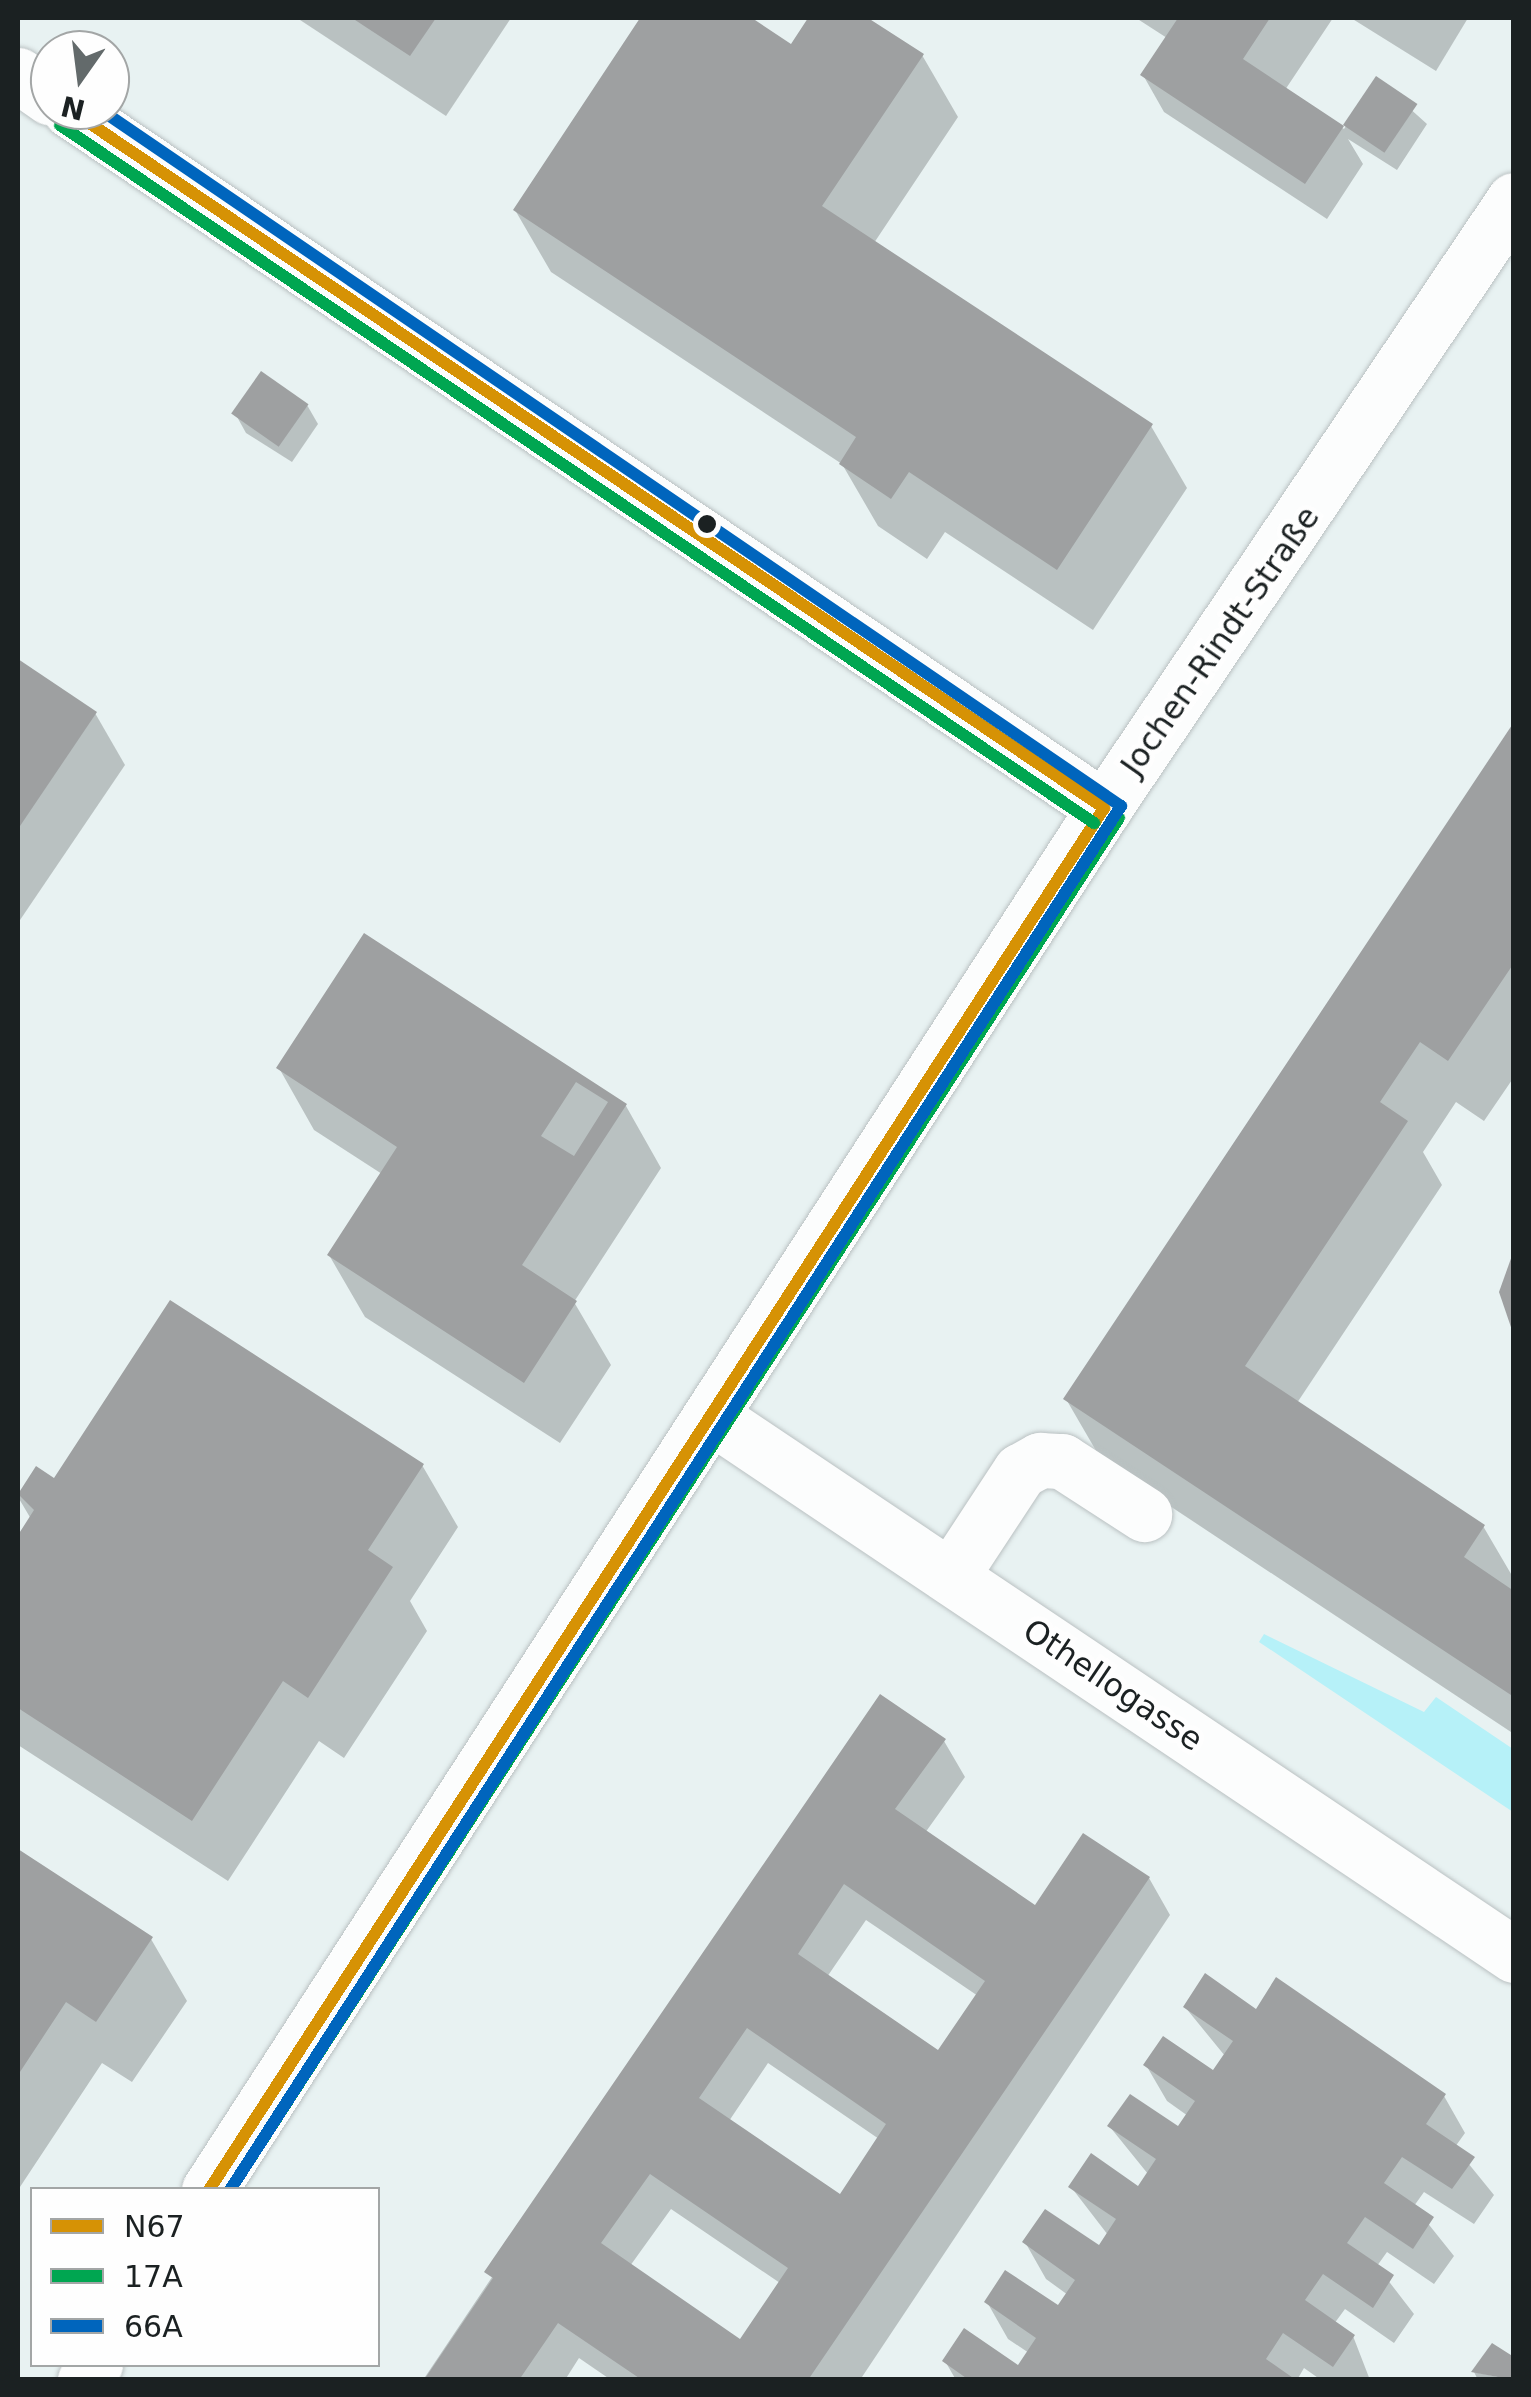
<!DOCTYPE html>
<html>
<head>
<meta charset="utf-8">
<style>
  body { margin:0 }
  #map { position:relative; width:1531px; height:2397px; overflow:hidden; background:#e8f2f2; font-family:"DejaVu Sans",sans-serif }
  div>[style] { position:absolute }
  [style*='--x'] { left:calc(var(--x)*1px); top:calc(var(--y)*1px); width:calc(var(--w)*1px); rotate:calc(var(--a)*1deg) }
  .green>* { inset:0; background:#b6f1f8 }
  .shadow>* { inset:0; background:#0003 }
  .building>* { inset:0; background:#9ea0a1; transform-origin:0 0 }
  .roads { filter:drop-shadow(0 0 2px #bac1c2) drop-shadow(0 0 2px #bac1c2) }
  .minor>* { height:55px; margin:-27.5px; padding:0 27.5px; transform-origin:27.5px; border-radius:27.5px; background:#fcfdfd }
  .bus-1>* { height:12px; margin:-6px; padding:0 6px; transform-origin:6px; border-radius:6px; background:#d69205 }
  .bus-2>* { height:12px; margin:-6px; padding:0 6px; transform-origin:6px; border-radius:6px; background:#00a651 }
  .bus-3>* { height:12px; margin:-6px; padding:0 6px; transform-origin:6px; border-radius:6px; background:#0065bd }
  .dots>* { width:28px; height:28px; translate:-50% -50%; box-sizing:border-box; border:5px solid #fefefe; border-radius:50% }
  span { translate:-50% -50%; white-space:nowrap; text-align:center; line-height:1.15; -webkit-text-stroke:10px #fefefe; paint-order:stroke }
  .street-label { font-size:32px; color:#1b2122 }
  .frame { position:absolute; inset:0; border:20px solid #1b2122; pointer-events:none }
  .legend { position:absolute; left:30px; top:2187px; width:350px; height:180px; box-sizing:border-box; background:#fefefe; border:2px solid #a3a6a6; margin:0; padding:12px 18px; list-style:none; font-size:30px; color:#1b2122 }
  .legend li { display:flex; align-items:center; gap:20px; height:50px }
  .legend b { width:50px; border:2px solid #a3a6a6 }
  .north { position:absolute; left:30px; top:30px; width:100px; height:100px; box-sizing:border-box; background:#fefefe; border:2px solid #a3a6a6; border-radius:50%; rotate:194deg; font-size:28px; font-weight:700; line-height:40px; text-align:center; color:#1b2122 }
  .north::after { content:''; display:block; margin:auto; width:35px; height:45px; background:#636a6b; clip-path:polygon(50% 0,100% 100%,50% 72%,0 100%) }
</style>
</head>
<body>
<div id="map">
  <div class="green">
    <i style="clip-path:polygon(1264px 1634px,1424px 1712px,1436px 1697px,1513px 1749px,1513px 1812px,1259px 1642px)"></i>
  </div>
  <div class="shadow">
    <i style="clip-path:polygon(297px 18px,511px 18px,446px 116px)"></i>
    <i style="clip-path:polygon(643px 18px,747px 18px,792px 47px,811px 18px,864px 18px,922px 55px,958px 117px,874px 243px,1151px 426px,1187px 488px,1093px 630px,945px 532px,927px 559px,878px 526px,842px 464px,551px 272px,515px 210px)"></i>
    <i style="clip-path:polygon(1136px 18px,1333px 18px,1285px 90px,1344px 129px,1377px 79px,1427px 124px,1397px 170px,1348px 139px,1363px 164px,1327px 219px,1164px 112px,1143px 75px,1167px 38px)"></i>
    <i style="clip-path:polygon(1351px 18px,1468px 18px,1436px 71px)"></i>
    <i style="clip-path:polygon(307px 405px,318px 424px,292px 462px,246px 433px,236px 415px)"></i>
    <i style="clip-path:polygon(18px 662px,95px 713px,125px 765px,18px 923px)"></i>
    <i style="clip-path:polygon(1514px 727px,1514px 1077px,1484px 1121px,1456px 1102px,1423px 1152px,1442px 1185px,1297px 1403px,1483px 1526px,1514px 1579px,1514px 1734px,1102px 1461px,1066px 1399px)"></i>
    <i style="clip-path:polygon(365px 936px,626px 1106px,661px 1168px,574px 1302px,611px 1365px,560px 1443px,365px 1317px,329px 1255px,382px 1174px,314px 1130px,279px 1068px)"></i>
    <i style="clip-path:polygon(422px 1465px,458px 1527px,410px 1601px,427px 1631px,344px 1758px,319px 1741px,228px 1881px,18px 1745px,18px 1539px,31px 1519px,18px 1497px,37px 1469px,54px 1482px)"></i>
    <i style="clip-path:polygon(evenodd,881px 1697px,944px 1741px,965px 1777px,925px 1833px,1035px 1908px,1149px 1878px,1170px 1915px,860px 2380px,611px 2380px,579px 2358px,565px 2380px,423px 2380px,881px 1697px,866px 1920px,978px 1996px,939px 2054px,827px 1977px,866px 1920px,881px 1697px,768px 2063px,879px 2139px,840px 2198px,729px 2121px,768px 2063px,881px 1697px,671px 2209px,780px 2283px,741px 2342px,630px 2266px,671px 2209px)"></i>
    <i style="clip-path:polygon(18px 1852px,151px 1939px,187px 2001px,132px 2082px,102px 2063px,18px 2190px)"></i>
    <i style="clip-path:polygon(1185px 2007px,1256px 2012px,1444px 2096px,1465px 2133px,1455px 2147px,1494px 2195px,1474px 2224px,1424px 2192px,1414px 2206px,1454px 2256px,1434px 2284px,1387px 2252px,1377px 2266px,1414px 2314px,1394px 2343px,1345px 2309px,1334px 2324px,1353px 2336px,1370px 2380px,1321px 2380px,1304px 2368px,1297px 2380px,956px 2380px,945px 2361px,1019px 2368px,1029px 2353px,1008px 2339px,987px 2302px,1059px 2309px,1068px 2295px,1046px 2279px,1025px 2242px,1099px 2248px,1108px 2235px,1071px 2187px,1139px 2189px,1148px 2174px,1110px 2127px,1179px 2130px,1188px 2116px,1167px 2101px,1146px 2065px,1214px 2074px,1225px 2056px)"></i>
    <i style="clip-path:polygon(1474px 2372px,1514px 2380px,1478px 2380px)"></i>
  </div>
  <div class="building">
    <i style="clip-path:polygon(352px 18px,436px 18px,410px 56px)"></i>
    <i style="clip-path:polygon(640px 18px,752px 18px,791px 44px,808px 18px,868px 18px,924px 54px,822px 206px,1153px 424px,1057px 570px,909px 472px,891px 499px,839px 464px,856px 437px,513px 210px)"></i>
    <i style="clip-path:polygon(1178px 18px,1270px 18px,1243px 59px,1344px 126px,1305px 184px,1140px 75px)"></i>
    <i style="left:1376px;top:76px;width:50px;height:59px;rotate:34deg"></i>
    <i style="left:261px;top:371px;width:58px;height:52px;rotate:35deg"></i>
    <i style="clip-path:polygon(18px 659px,97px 712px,18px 829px)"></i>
    <i style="clip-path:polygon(1514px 722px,1514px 963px,1448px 1061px,1420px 1042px,1380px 1102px,1408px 1121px,1245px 1366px,1485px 1525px,1464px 1557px,1514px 1591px,1514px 1697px,1063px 1399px)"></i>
    <i style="clip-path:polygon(evenodd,364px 933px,627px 1104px,522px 1265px,577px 1301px,524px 1383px,327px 1255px,397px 1147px,276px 1068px,364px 933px,576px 1082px,608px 1102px,574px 1156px,541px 1136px,576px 1082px)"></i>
    <i style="clip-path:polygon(1514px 1250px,1514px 1336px,1499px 1292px)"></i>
    <i style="clip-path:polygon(170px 1300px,424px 1464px,368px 1550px,393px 1567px,308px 1698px,283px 1681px,192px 1821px,18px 1708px,18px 1535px,34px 1510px,18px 1494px,36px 1466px,54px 1478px)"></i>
    <i style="clip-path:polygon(evenodd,880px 1694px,946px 1739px,895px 1809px,1035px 1905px,1083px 1833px,1150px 1877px,808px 2380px,642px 2380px,558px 2323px,519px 2380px,424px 2380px,493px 2278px,484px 2272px,880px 1694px,844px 1884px,985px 1981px,938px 2050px,798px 1954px,844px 1884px,880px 1694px,747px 2028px,886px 2124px,840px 2194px,699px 2098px,747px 2028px,880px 1694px,650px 2174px,788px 2268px,740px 2339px,601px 2243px,650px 2174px)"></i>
    <i style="clip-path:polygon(18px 1849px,153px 1937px,96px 2022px,66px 2002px,18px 2075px)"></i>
    <i style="clip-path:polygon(1205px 1973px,1256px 2009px,1276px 1977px,1446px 2094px,1426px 2124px,1475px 2157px,1452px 2189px,1402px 2157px,1384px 2183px,1434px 2217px,1413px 2249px,1365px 2217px,1347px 2243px,1394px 2275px,1373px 2308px,1323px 2274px,1305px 2300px,1355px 2335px,1333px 2367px,1283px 2333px,1266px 2359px,1296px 2380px,969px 2380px,942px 2361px,964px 2328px,1018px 2365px,1036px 2338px,984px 2302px,1005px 2270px,1058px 2305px,1075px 2280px,1022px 2242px,1045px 2209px,1099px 2245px,1116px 2219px,1068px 2187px,1091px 2153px,1138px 2186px,1156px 2159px,1107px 2126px,1130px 2094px,1178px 2126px,1195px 2101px,1143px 2065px,1163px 2036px,1213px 2070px,1233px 2041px,1183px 2007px)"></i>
    <i style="clip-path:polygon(1492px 2343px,1514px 2357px,1514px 2380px,1471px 2372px)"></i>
  </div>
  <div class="roads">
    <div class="minor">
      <i style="--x:18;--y:75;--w:39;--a:35"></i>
      <i style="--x:70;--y:110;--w:1248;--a:34.02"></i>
      <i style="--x:712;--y:1417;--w:966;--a:33.85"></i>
      <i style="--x:951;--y:1576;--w:126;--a:-56.7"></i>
      <i style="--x:1020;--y:1471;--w:23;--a:-29"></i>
      <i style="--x:1040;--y:1460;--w:22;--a:3"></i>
      <i style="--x:1062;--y:1461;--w:98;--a:32.9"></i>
      <i style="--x:209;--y:2190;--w:1646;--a:-57.07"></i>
      <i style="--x:1104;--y:808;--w:733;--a:-56.01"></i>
      <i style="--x:85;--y:2380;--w:19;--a:-58"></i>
    </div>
  </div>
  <div class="bus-1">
    <i style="--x:70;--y:110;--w:1248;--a:34.02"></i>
    <i style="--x:209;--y:2190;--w:1646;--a:-57.07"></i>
  </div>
  <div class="bus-2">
    <i style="--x:60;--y:125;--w:1248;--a:34.02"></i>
    <i style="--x:230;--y:2190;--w:1635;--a:-57.06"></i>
  </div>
  <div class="bus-3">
    <i style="--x:101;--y:110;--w:1235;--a:34.31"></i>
    <i style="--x:1121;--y:806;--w:1646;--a:122.77"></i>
  </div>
  <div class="dots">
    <i style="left:707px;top:524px;background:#1b2122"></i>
  </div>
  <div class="street-label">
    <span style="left:1220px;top:641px;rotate:-55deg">Jochen-Rindt-Straße</span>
    <span style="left:1113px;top:1685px;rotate:34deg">Othellogasse</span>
  </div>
  <div class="frame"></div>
  <ul class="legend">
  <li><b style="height:12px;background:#d69205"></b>N67</li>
  <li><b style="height:12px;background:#00a651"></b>17A</li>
  <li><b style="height:12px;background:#0065bd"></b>66A</li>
  </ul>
  <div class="north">N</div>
</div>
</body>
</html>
